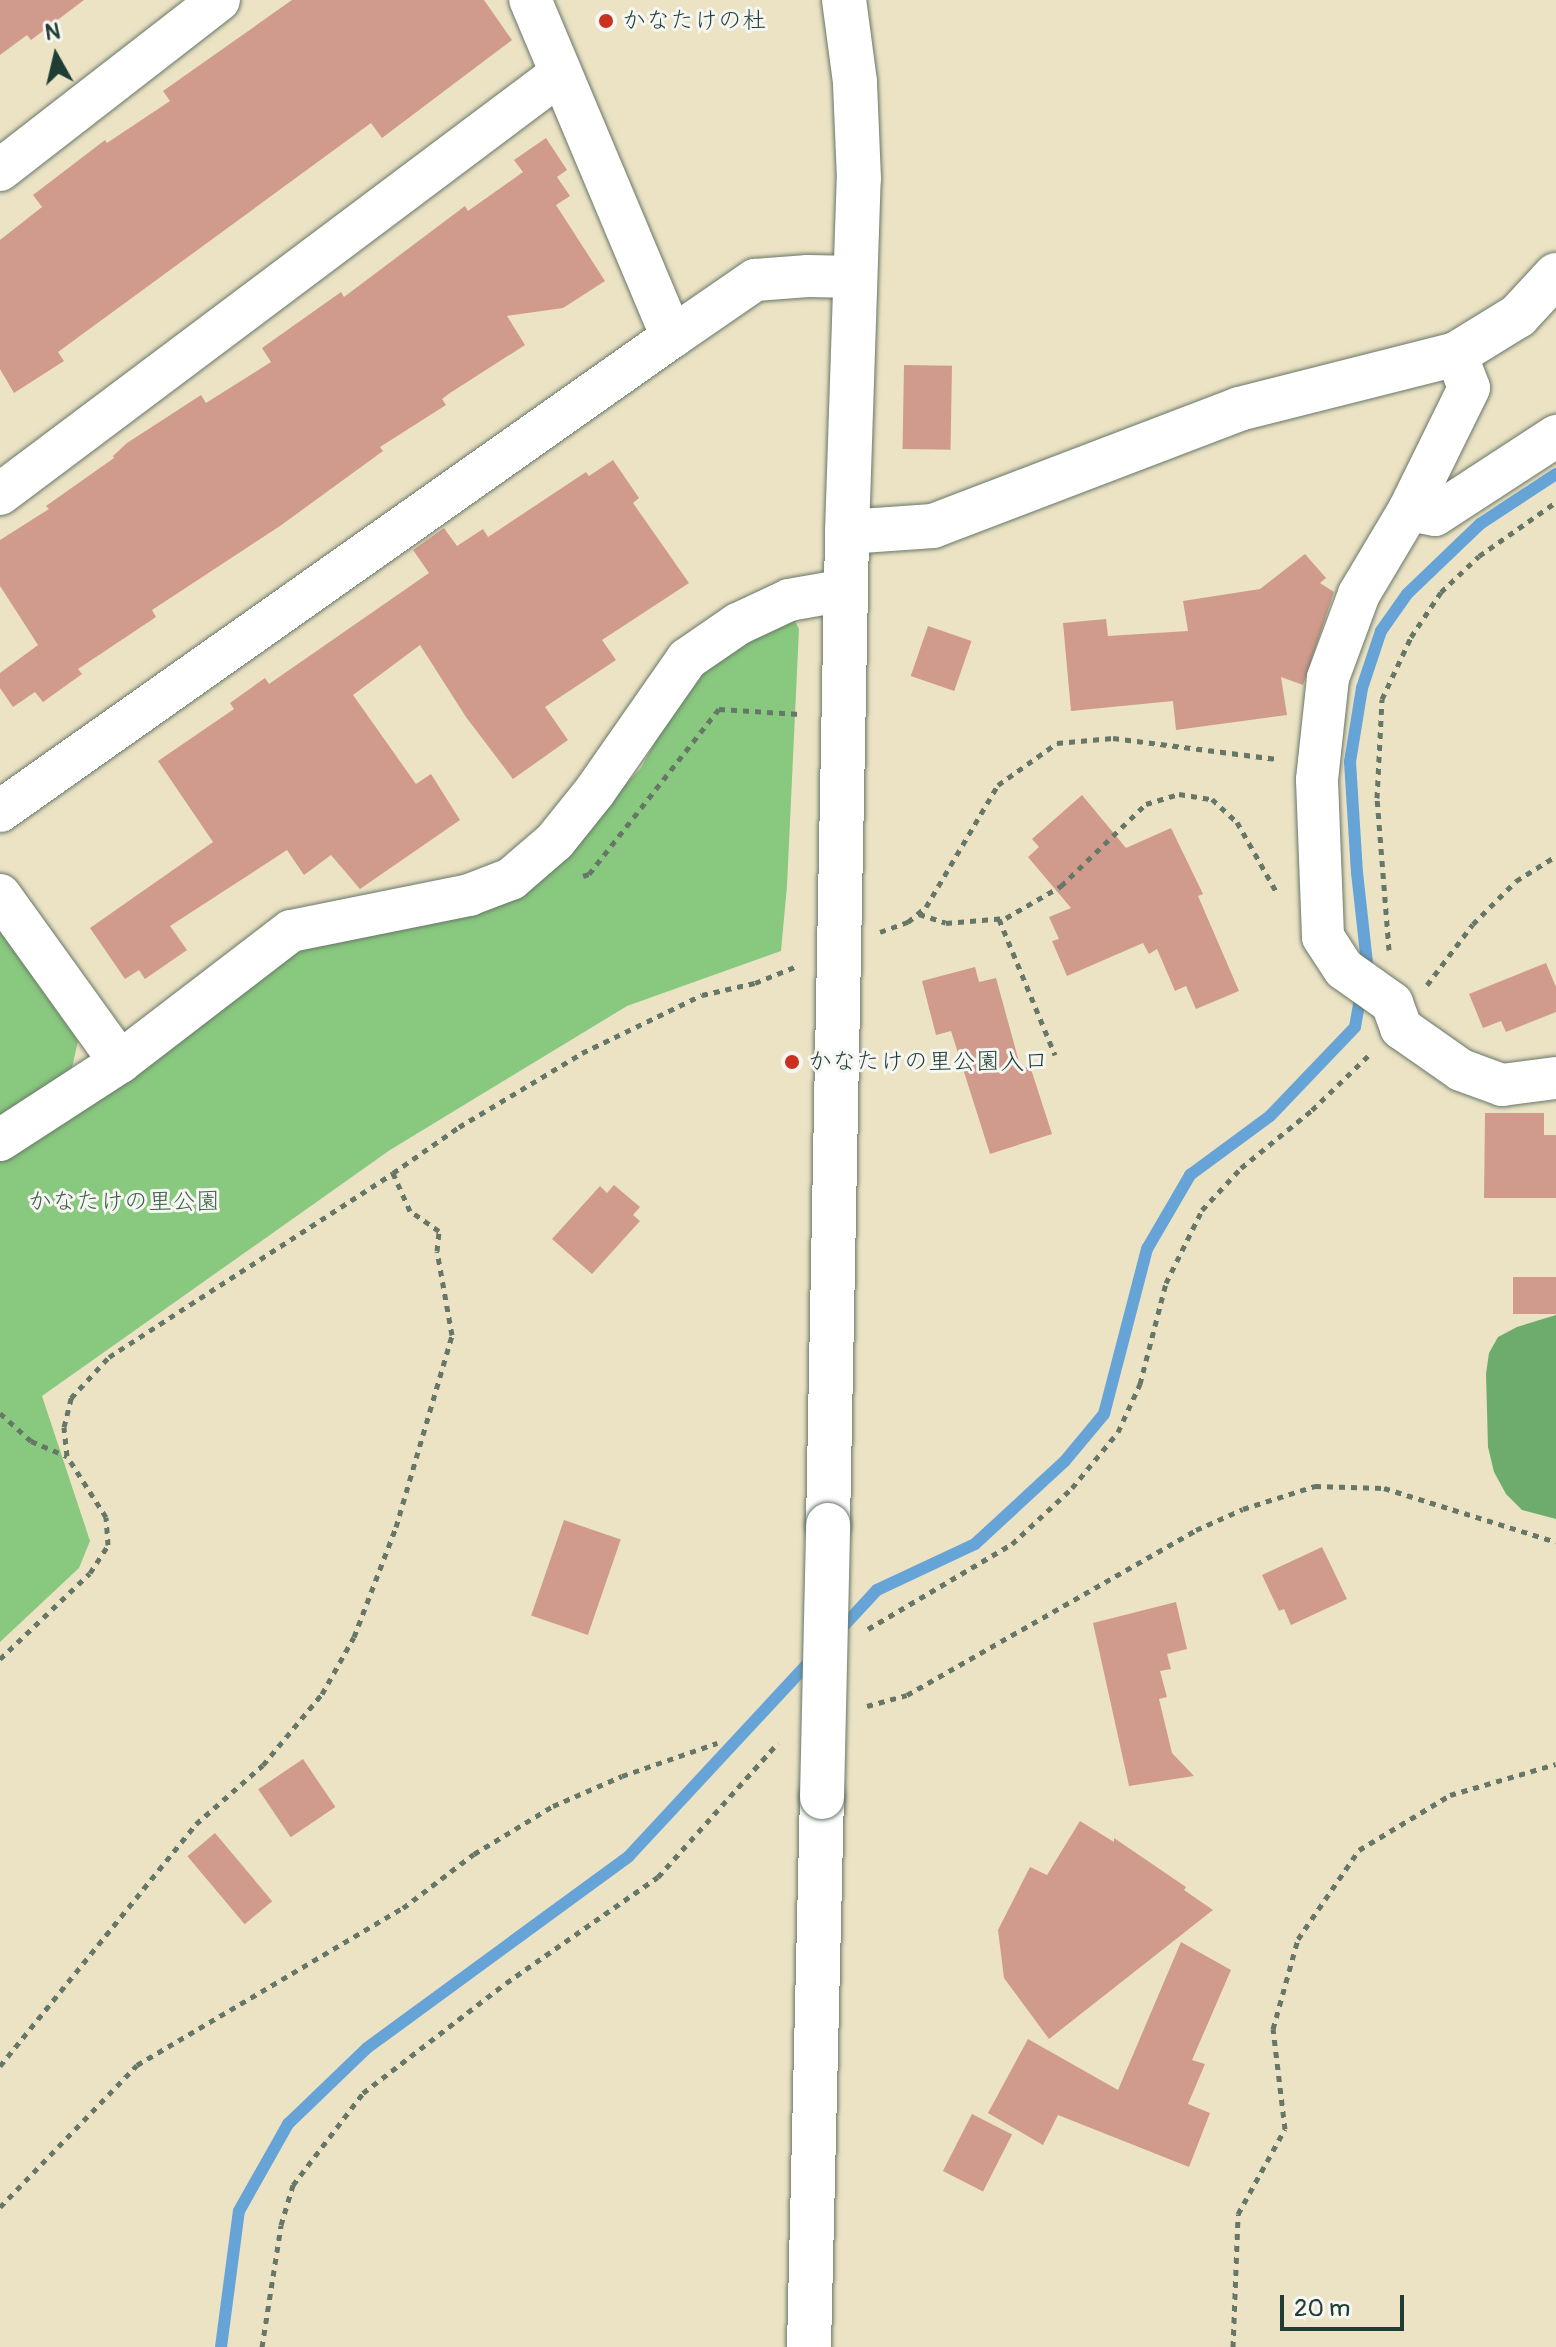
<!DOCTYPE html>
<html>
<head>
<meta charset="utf-8">
<style>
  body { margin:0 }
  #map { position:relative; width:1556px; height:2347px; overflow:hidden; background:#ece3c5; font-family:Pangolin,"Klee One",sans-serif }
  div>[style] { position:absolute }
  [style*='--x'] { left:calc(var(--x)*1px); top:calc(var(--y)*1px); width:calc(var(--w)*1px); rotate:calc(var(--a)*1deg) }
  .green>* { inset:0; background:#89c87f }
  .forest>* { inset:0; background:#6eac6e }
  .stream>* { height:12px; margin:-6px; padding:0 6px; transform-origin:6px; border-radius:6px; background:#66a4d8 }
  .building>* { inset:0; background:#d09b8c; transform-origin:0 0 }
  .path>* { height:5px; margin-top:-2.5px; transform-origin:0; background:repeating-linear-gradient(90deg,#677767 0 6px,transparent 0 12px) }
  .roads { filter:drop-shadow(0 0 2px #677767) drop-shadow(0 0 2px #677767) }
  .minor>* { height:42px; margin:-21px; padding:0 21px; transform-origin:21px; border-radius:21px; background:#fff }
  .tertiary>* { height:44px; margin:-22px; padding:0 22px; transform-origin:22px; border-radius:22px; background:#fff }
  .bridges { filter:drop-shadow(0 0 2px #677767) drop-shadow(0 0 2px #677767) }
  .tertiary-bridge>* { height:44px; margin:-22px; padding:0 22px; transform-origin:22px; border-radius:22px; background:#fff }
  .dots>* { width:22px; height:22px; translate:-50% -50%; box-sizing:border-box; border:4px solid #f6f6f2; border-radius:50% }
  span { translate:-50% -50%; white-space:nowrap; text-align:center; line-height:1.15; -webkit-text-stroke:6px #f6f6f2; paint-order:stroke }
  .poi-label { font-size:24px; color:#1f3d34 }
  .left { translate:0 -50%; text-align:left }
  .park-label { font-size:24px; color:#3a6047 }
  .north { position:absolute; left:16px; top:16px; width:80px; height:80px; -webkit-text-stroke:6px #f6f6f2; paint-order:stroke; rotate:352deg; font-size:22px; font-weight:700; line-height:32px; text-align:center; color:#1f3d34 }
  .north::after { content:''; display:block; margin:auto; width:28px; height:36px; background:#1f3d34; clip-path:polygon(50% 0,100% 100%,50% 72%,0 100%) }
  .scale { position:absolute; left:1280px; top:2295px; width:124px; height:36px; box-sizing:border-box; border:4px solid #1f3d34; border-top:0; padding-left:10px; font-size:24px; line-height:28px; white-space:nowrap; color:#1f3d34; -webkit-text-stroke:6px #f6f6f2; paint-order:stroke }
</style>
</head>
<body>
<div id="map">
  <div class="green">
    <i style="clip-path:polygon(791px 613px,799px 629px,787px 886px,781px 951px,627px 1006px,390px 1150px,42px 1396px,90px 1541px,79px 1568px,0 1642px,0 1154px,295px 946px,530px 887px,641px 768px,695px 668px)"></i>
    <i style="clip-path:polygon(0 931px,78px 1041px,69px 1081px,0 1129px)"></i>
  </div>
  <div class="forest">
    <i style="clip-path:polygon(1556px 1315px,1556px 1519px,1522px 1510px,1506px 1494px,1494px 1472px,1488px 1447px,1486px 1374px,1489px 1353px,1498px 1337px,1517px 1327px)"></i>
  </div>
  <div class="stream">
    <i style="--x:1365;--y:974;--w:11;--a:-80"></i>
    <i style="--x:1367;--y:963;--w:91;--a:-96.3"></i>
    <i style="--x:1357;--y:873;--w:111;--a:-93.6"></i>
    <i style="--x:1350;--y:762;--w:75;--a:-80.8"></i>
    <i style="--x:1362;--y:688;--w:60;--a:-71.6"></i>
    <i style="--x:1381;--y:631;--w:45;--a:-54.9"></i>
    <i style="--x:1407;--y:594;--w:101;--a:-43.8"></i>
    <i style="--x:1480;--y:524;--w:91;--a:-33.3"></i>
    <i style="--x:839;--y:1631;--w:56;--a:-47.2"></i>
    <i style="--x:877;--y:1590;--w:108;--a:-25.1"></i>
    <i style="--x:975;--y:1544;--w:121;--a:-42.7"></i>
    <i style="--x:1064;--y:1462;--w:62;--a:-50.2"></i>
    <i style="--x:1104;--y:1414;--w:171;--a:-75.4"></i>
    <i style="--x:1147;--y:1249;--w:86;--a:-59.8"></i>
    <i style="--x:1190;--y:1175;--w:99;--a:-36.4"></i>
    <i style="--x:1270;--y:1116;--w:123;--a:-46.3"></i>
    <i style="--x:1355;--y:1027;--w:36;--a:-80"></i>
    <i style="--x:221;--y:2347;--w:137;--a:-82.5"></i>
    <i style="--x:239;--y:2211;--w:100;--a:-60.6"></i>
    <i style="--x:288;--y:2124;--w:110;--a:-43.9"></i>
    <i style="--x:367;--y:2048;--w:325;--a:-36.2"></i>
    <i style="--x:629;--y:1856;--w:269;--a:-47.1"></i>
  </div>
  <div class="building">
    <i style="clip-path:polygon(0 0,84px 0,31px 40px,27px 35px,0 55px)"></i>
    <i style="clip-path:polygon(292px 0,484px 0,512px 40px,382px 138px,371px 123px,58px 352px,64px 361px,14px 393px,0 369px,0 240px,42px 207px,33px 195px,105px 140px,107px 143px,170px 101px,163px 91px)"></i>
    <i style="clip-path:polygon(546px 138px,567px 170px,557px 177px,570px 196px,556px 205px,605px 281px,563px 308px,507px 316px,525px 345px,450px 393px,442px 399px,446px 405px,380px 447px,383px 451px,280px 526px,152px 610px,156px 617px,78px 669px,82px 674px,43px 702px,35px 692px,13px 707px,0 688px,0 673px,38px 645px,0 586px,0 540px,49px 509px,46px 506px,114px 458px,113px 456px,127px 443px,201px 395px,206px 403px,271px 362px,262px 348px,341px 292px,344px 297px,465px 206px,468px 211px,523px 172px,514px 160px)"></i>
    <i style="left:904px;top:365px;width:48px;height:84px;rotate:1deg"></i>
    <i style="clip-path:polygon(613px 460px,639px 498px,633px 503px,689px 583px,602px 640px,616px 660px,545px 707px,568px 740px,513px 779px,466px 717px,420px 645px,353px 695px,416px 784px,431px 774px,460px 820px,360px 889px,331px 855px,304px 875px,287px 850px,170px 926px,187px 950px,145px 979px,139px 970px,125px 979px,90px 928px,213px 842px,158px 761px,234px 709px,230px 703px,265px 678px,269px 684px,429px 573px,413px 550px,444px 528px,457px 546px,483px 529px,488px 537px,586px 472px,589px 476px)"></i>
    <i style="clip-path:polygon(1305px 554px,1326px 578px,1320px 583px,1334px 592px,1303px 685px,1281px 677px,1287px 715px,1176px 730px,1173px 701px,1071px 711px,1063px 623px,1106px 619px,1108px 636px,1188px 631px,1183px 601px,1260px 589px)"></i>
    <i style="left:928px;top:626px;width:46px;height:53px;rotate:19deg"></i>
    <i style="clip-path:polygon(1082px 795px,1126px 848px,1171px 828px,1203px 894px,1198px 896px,1239px 991px,1196px 1009px,1186px 986px,1175px 991px,1157px 949px,1149px 954px,1143px 943px,1067px 976px,1052px 941px,1059px 939px,1049px 917px,1071px 908px,1028px 857px,1039px 847px,1032px 839px)"></i>
    <i style="clip-path:polygon(1546px 963px,1556px 987px,1556px 1012px,1506px 1032px,1501px 1021px,1483px 1028px,1469px 994px)"></i>
    <i style="clip-path:polygon(975px 967px,979px 982px,996px 978px,1021px 1069px,1030px 1066px,1052px 1134px,990px 1154px,951px 1031px,936px 1035px,922px 981px)"></i>
    <i style="clip-path:polygon(1485px 1113px,1544px 1113px,1544px 1135px,1556px 1135px,1556px 1198px,1484px 1198px)"></i>
    <i style="clip-path:polygon(614px 1185px,640px 1207px,633px 1215px,640px 1221px,592px 1274px,552px 1239px,600px 1186px,607px 1193px)"></i>
    <i style="left:1513px;top:1277px;width:43px;height:37px"></i>
    <i style="left:564px;top:1520px;width:60px;height:101px;rotate:19deg"></i>
    <i style="clip-path:polygon(1322px 1547px,1347px 1599px,1291px 1625px,1284px 1609px,1279px 1611px,1262px 1575px)"></i>
    <i style="clip-path:polygon(1176px 1602px,1187px 1649px,1167px 1654px,1171px 1669px,1160px 1671px,1167px 1697px,1159px 1699px,1172px 1753px,1194px 1776px,1129px 1786px,1093px 1623px)"></i>
    <i style="left:303px;top:1759px;width:58px;height:54px;rotate:56deg"></i>
    <i style="clip-path:polygon(1080px 1821px,1114px 1842px,1114px 1838px,1186px 1887px,1184px 1890px,1213px 1910px,1049px 2039px,1004px 1978px,998px 1930px,1030px 1867px,1047px 1875px)"></i>
    <i style="left:215px;top:1833px;width:89px;height:36px;rotate:50deg"></i>
    <i style="clip-path:polygon(1181px 1942px,1231px 1970px,1192px 2060px,1205px 2064px,1188px 2104px,1210px 2113px,1189px 2167px,1058px 2115px,1043px 2145px,988px 2113px,1028px 2039px,1118px 2090px)"></i>
    <i style="left:972px;top:2114px;width:45px;height:64px;rotate:27deg"></i>
  </div>
  <div class="path">
    <i style="--x:583;--y:876;--w:6;--a:-18"></i>
    <i style="--x:589;--y:874;--w:210;--a:-51.8"></i>
    <i style="--x:719;--y:709;--w:81;--a:3.5"></i>
    <i style="--x:919;--y:914;--w:28;--a:18"></i>
    <i style="--x:946;--y:923;--w:60;--a:-4.8"></i>
    <i style="--x:1006;--y:918;--w:64;--a:-30.2"></i>
    <i style="--x:1061;--y:886;--w:118;--a:-44"></i>
    <i style="--x:1146;--y:804;--w:34;--a:-17"></i>
    <i style="--x:1179;--y:794;--w:33;--a:9"></i>
    <i style="--x:1212;--y:799;--w:34;--a:43"></i>
    <i style="--x:1237;--y:822;--w:81;--a:60.6"></i>
    <i style="--x:999;--y:919;--w:147;--a:67.6"></i>
    <i style="--x:880;--y:932;--w:30;--a:-20"></i>
    <i style="--x:908;--y:922;--w:23;--a:-40"></i>
    <i style="--x:926;--y:907;--w:142;--a:-59.5"></i>
    <i style="--x:998;--y:785;--w:72;--a:-35.4"></i>
    <i style="--x:1057;--y:743;--w:56;--a:-5.1"></i>
    <i style="--x:1113;--y:738;--w:166;--a:7.3"></i>
    <i style="--x:1389;--y:950;--w:152;--a:-94.5"></i>
    <i style="--x:1377;--y:798;--w:99;--a:-87.1"></i>
    <i style="--x:1382;--y:699;--w:68;--a:-64.9"></i>
    <i style="--x:1411;--y:637;--w:54;--a:-56.3"></i>
    <i style="--x:1441;--y:592;--w:52;--a:-43.5"></i>
    <i style="--x:1479;--y:556;--w:94;--a:-35"></i>
    <i style="--x:1427;--y:985;--w:76;--a:-53"></i>
    <i style="--x:1473;--y:924;--w:61;--a:-45"></i>
    <i style="--x:1516;--y:881;--w:47;--a:-32"></i>
    <i style="--x:0;--y:1413;--w:42;--a:42.1"></i>
    <i style="--x:31;--y:1441;--w:39;--a:23"></i>
    <i style="--x:67;--y:1456;--w:29;--a:-96"></i>
    <i style="--x:64;--y:1427;--w:30;--a:-76"></i>
    <i style="--x:71;--y:1398;--w:56;--a:-47.2"></i>
    <i style="--x:109;--y:1357;--w:338;--a:-32.9"></i>
    <i style="--x:868;--y:1629;--w:167;--a:-30.6"></i>
    <i style="--x:1012;--y:1544;--w:82;--a:-43"></i>
    <i style="--x:1072;--y:1488;--w:72;--a:-50.6"></i>
    <i style="--x:1118;--y:1432;--w:53;--a:-65.4"></i>
    <i style="--x:1140;--y:1384;--w:104;--a:-75.6"></i>
    <i style="--x:1166;--y:1283;--w:81;--a:-63.7"></i>
    <i style="--x:1202;--y:1210;--w:57;--a:-47.1"></i>
    <i style="--x:1241;--y:1168;--w:92;--a:-39.2"></i>
    <i style="--x:1312;--y:1110;--w:81;--a:-44"></i>
    <i style="--x:0;--y:1659;--w:124;--a:-43.7"></i>
    <i style="--x:90;--y:1573;--w:33;--a:-57"></i>
    <i style="--x:108;--y:1545;--w:28;--a:-94"></i>
    <i style="--x:106;--y:1517;--w:72;--a:-122.6"></i>
    <i style="--x:867;--y:1706;--w:41;--a:-15.4"></i>
    <i style="--x:907;--y:1695;--w:333;--a:-29.7"></i>
    <i style="--x:1196;--y:1530;--w:51;--a:-24.1"></i>
    <i style="--x:1243;--y:1509;--w:76;--a:-17.7"></i>
    <i style="--x:1315;--y:1486;--w:69;--a:1.7"></i>
    <i style="--x:1384;--y:1488;--w:180;--a:17.4"></i>
    <i style="--x:0;--y:2066;--w:311;--a:-51"></i>
    <i style="--x:196;--y:1824;--w:89;--a:-41.4"></i>
    <i style="--x:263;--y:1765;--w:92;--a:-50.3"></i>
    <i style="--x:322;--y:1694;--w:65;--a:-60.7"></i>
    <i style="--x:354;--y:1637;--w:118;--a:-69.1"></i>
    <i style="--x:396;--y:1527;--w:200;--a:-73.7"></i>
    <i style="--x:452;--y:1335;--w:85;--a:-100.1"></i>
    <i style="--x:437;--y:1251;--w:20;--a:-84"></i>
    <i style="--x:439;--y:1231;--w:35;--a:-145"></i>
    <i style="--x:410;--y:1211;--w:42;--a:-114.1"></i>
    <i style="--x:393;--y:1173;--w:80;--a:-34.9"></i>
    <i style="--x:459;--y:1127;--w:144;--a:-31"></i>
    <i style="--x:582;--y:1053;--w:133;--a:-25.8"></i>
    <i style="--x:702;--y:995;--w:54;--a:-12.8"></i>
    <i style="--x:755;--y:983;--w:45;--a:-22"></i>
    <i style="--x:0;--y:2207;--w:197;--a:-46"></i>
    <i style="--x:137;--y:2065;--w:309;--a:-30.6"></i>
    <i style="--x:403;--y:1908;--w:89;--a:-37.3"></i>
    <i style="--x:474;--y:1854;--w:92;--a:-31.3"></i>
    <i style="--x:553;--y:1806;--w:75;--a:-23.5"></i>
    <i style="--x:622;--y:1776;--w:101;--a:-19.2"></i>
    <i style="--x:262;--y:2347;--w:123;--a:-81.1"></i>
    <i style="--x:281;--y:2225;--w:42;--a:-73.3"></i>
    <i style="--x:293;--y:2185;--w:116;--a:-52.7"></i>
    <i style="--x:363;--y:2093;--w:180;--a:-37.6"></i>
    <i style="--x:506;--y:1983;--w:185;--a:-34.9"></i>
    <i style="--x:658;--y:1877;--w:180;--a:-48.2"></i>
    <i style="--x:1233;--y:2347;--w:133;--a:-87.8"></i>
    <i style="--x:1238;--y:2214;--w:97;--a:-61.1"></i>
    <i style="--x:1285;--y:2129;--w:101;--a:-96.8"></i>
    <i style="--x:1273;--y:2029;--w:93;--a:-74.5"></i>
    <i style="--x:1298;--y:1939;--w:108;--a:-55.6"></i>
    <i style="--x:1359;--y:1850;--w:106;--a:-31.1"></i>
    <i style="--x:1450;--y:1795;--w:110;--a:-16.3"></i>
  </div>
  <div class="roads">
    <div class="minor">
      <i style="--x:0;--y:170;--w:277;--a:-37.8"></i>
      <i style="--x:672;--y:337;--w:101;--a:-34.5"></i>
      <i style="--x:755;--y:280;--w:53;--a:-4.3"></i>
      <i style="--x:808;--y:276;--w:48;--a:1.2"></i>
      <i style="--x:1456;--y:354;--w:36;--a:69"></i>
      <i style="--x:1469;--y:388;--w:136;--a:116.2"></i>
      <i style="--x:1409;--y:510;--w:98;--a:120.8"></i>
      <i style="--x:1359;--y:594;--w:90;--a:110.3"></i>
      <i style="--x:1328;--y:678;--w:103;--a:96.2"></i>
      <i style="--x:1317;--y:780;--w:157;--a:87.8"></i>
      <i style="--x:1323;--y:937;--w:38;--a:57"></i>
      <i style="--x:1344;--y:969;--w:59;--a:35.3"></i>
      <i style="--x:1392;--y:1003;--w:27;--a:70"></i>
      <i style="--x:1401;--y:1028;--w:73;--a:35"></i>
      <i style="--x:1461;--y:1070;--w:44;--a:20.1"></i>
      <i style="--x:1502;--y:1085;--w:54;--a:-7.4"></i>
      <i style="--x:0;--y:494;--w:700;--a:-36.87"></i>
      <i style="--x:1409;--y:510;--w:26;--a:11"></i>
      <i style="--x:1435;--y:515;--w:145;--a:-33.1"></i>
      <i style="--x:0;--y:811;--w:822;--a:-35.2"></i>
      <i style="--x:672;--y:337;--w:366;--a:-112.8"></i>
      <i style="--x:0;--y:895;--w:206;--a:54.3"></i>
      <i style="--x:0;--y:1140;--w:143;--a:-33"></i>
      <i style="--x:120;--y:1062;--w:215;--a:-37.5"></i>
      <i style="--x:291;--y:931;--w:182;--a:-11.4"></i>
      <i style="--x:469;--y:895;--w:45;--a:-20.9"></i>
      <i style="--x:511;--y:879;--w:58;--a:-40.8"></i>
      <i style="--x:555;--y:841;--w:64;--a:-51.3"></i>
      <i style="--x:595;--y:791;--w:161;--a:-55.1"></i>
      <i style="--x:687;--y:659;--w:62;--a:-34.5"></i>
      <i style="--x:738;--y:624;--w:56;--a:-25.2"></i>
      <i style="--x:789;--y:600;--w:58;--a:-10"></i>
    </div>
    <div class="tertiary">
      <i style="--x:847;--y:532;--w:86;--a:-4"></i>
      <i style="--x:933;--y:526;--w:328;--a:-20.9"></i>
      <i style="--x:1239;--y:409;--w:224;--a:-14.2"></i>
      <i style="--x:1456;--y:354;--w:73;--a:-31.5"></i>
      <i style="--x:1518;--y:316;--w:56;--a:-47.2"></i>
      <i style="--x:828;--y:1525;--w:993;--a:-88.9"></i>
      <i style="--x:847;--y:532;--w:353;--a:-88.1"></i>
      <i style="--x:859;--y:179;--w:97;--a:-92.4"></i>
      <i style="--x:855;--y:82;--w:83;--a:-97.6"></i>
      <i style="--x:809;--y:2347;--w:550;--a:-88.65"></i>
    </div>
  </div>
  <div class="bridges">
    <div class="tertiary-bridge">
      <i style="--x:822;--y:1797;--w:272;--a:-88.7"></i>
    </div>
  </div>
  <div class="dots">
    <i style="left:606px;top:21px;background:#c8321e"></i>
    <i style="left:792px;top:1062px;background:#c8321e"></i>
  </div>
  <div class="poi-label">
    <span class="left" style="left:622px;top:21px">かなたけの杜</span>
    <span class="left" style="left:808px;top:1062px">かなたけの里公園入口</span>
  </div>
  <div class="park-label">
    <span style="left:124px;top:1202px">かなたけの里公園</span>
  </div>
  <div class="north">N</div>
  <div class="scale">20 m</div>
</div>
</body>
</html>
